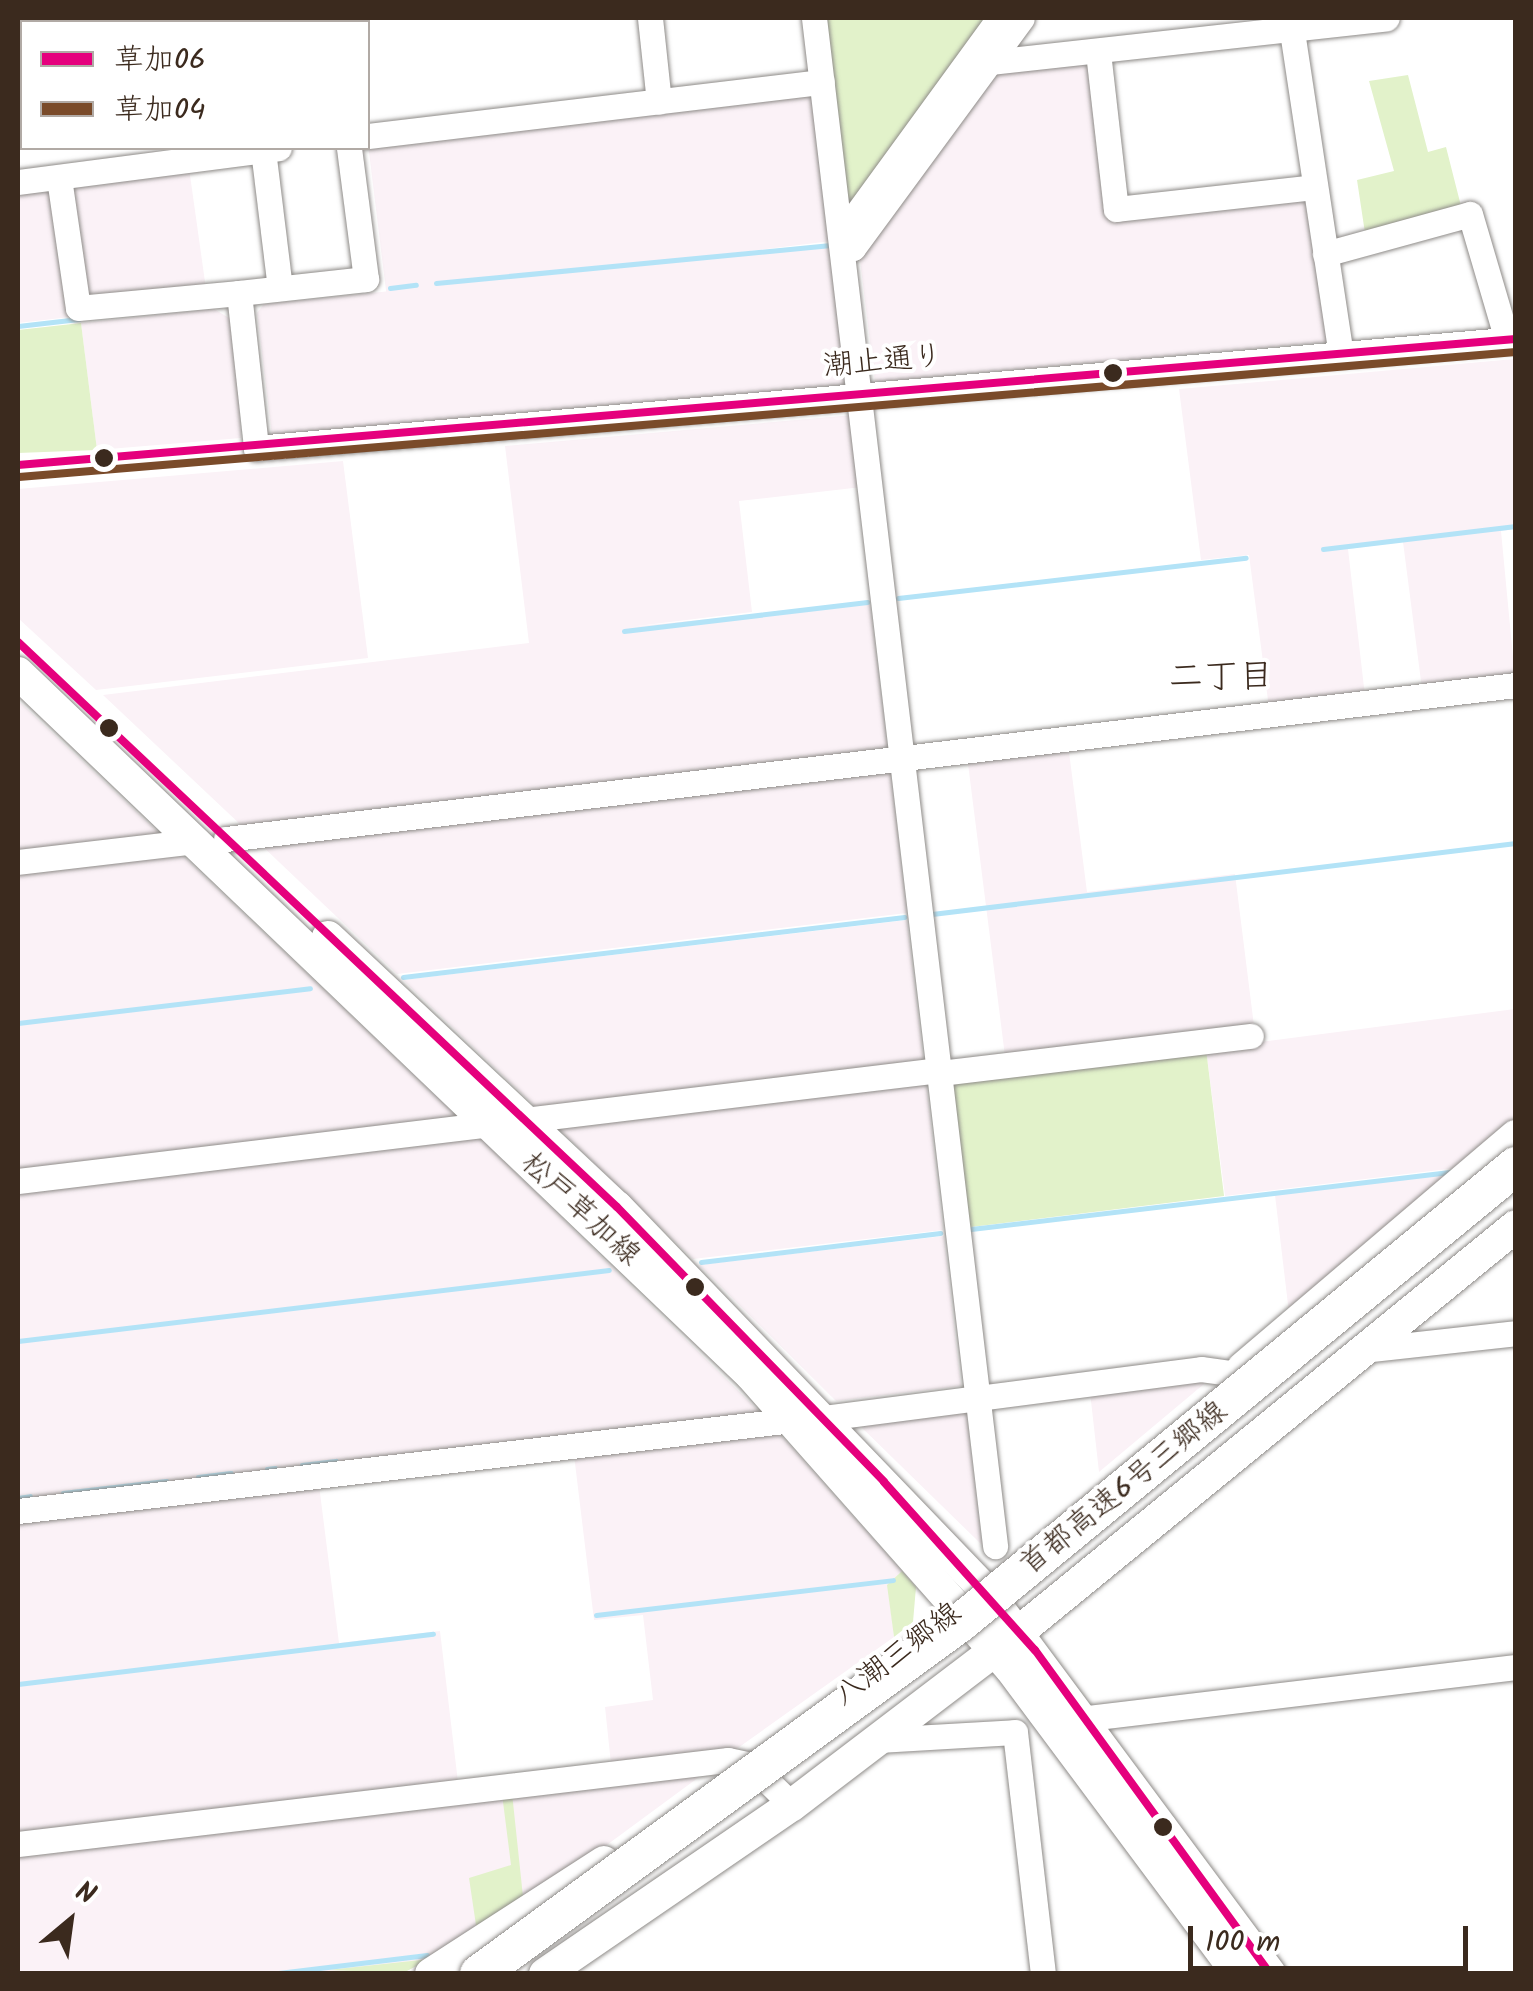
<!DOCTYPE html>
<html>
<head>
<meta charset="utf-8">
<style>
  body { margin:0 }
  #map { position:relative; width:1533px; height:1991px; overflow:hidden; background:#fff; font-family:Kalam,"Klee One",sans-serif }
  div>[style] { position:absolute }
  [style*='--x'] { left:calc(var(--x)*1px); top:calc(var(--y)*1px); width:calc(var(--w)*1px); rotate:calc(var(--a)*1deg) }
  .built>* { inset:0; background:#fbf2f7; transform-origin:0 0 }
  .green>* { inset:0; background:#e2f2ca; transform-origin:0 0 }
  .stream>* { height:5px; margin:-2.5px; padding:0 2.5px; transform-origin:2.5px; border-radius:2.5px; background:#b3e3f7 }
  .roads { filter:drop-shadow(0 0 2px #8e8b88) drop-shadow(0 0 2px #8e8b88) }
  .minor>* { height:25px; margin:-12.5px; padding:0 12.5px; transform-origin:12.5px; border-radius:12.5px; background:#fff }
  .major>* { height:32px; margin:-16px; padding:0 16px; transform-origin:16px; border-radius:16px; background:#fff }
  .bridges { filter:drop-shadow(0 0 2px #8e8b88) drop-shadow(0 0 2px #8e8b88) }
  .highway-bridge>* { height:38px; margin:-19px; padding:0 19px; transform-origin:19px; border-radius:19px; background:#fff }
  .bus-1>* { height:8px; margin:-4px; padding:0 4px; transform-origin:4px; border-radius:4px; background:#e5007d }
  .bus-2>* { height:8px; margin:-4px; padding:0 4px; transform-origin:4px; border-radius:4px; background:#7a4b2a }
  .dots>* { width:28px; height:28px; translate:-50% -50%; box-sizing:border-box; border:5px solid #fff; border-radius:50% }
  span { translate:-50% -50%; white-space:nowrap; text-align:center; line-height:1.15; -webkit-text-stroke:8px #fff; paint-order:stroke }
  .street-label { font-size:30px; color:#3b2a1e }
  .quarter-label { font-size:35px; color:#3b2a1e }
  .frame { position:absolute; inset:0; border:20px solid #3b2a1e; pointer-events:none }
  .legend { position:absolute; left:20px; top:20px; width:350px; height:130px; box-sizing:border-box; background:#fff; border:2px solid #b1aaa5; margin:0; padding:12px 18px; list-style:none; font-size:30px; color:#3b2a1e }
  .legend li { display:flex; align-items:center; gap:20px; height:50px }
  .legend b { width:50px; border:2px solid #b1aaa5 }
  .north { position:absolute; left:20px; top:1871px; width:100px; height:100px; -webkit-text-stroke:8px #fff; paint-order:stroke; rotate:29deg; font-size:28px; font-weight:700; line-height:40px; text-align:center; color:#3b2a1e }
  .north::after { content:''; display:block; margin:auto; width:35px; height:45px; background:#3b2a1e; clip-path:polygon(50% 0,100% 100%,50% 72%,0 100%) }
  .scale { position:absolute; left:1188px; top:1926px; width:280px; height:45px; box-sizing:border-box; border:5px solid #3b2a1e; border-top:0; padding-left:12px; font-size:30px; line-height:35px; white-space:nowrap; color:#3b2a1e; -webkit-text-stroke:8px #fff; paint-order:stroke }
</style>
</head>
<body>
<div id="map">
  <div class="built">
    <i style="clip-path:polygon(1093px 62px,1112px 217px,1309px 193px,1328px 342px,875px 382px,859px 252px,985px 74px)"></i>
    <i style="left:813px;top:92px;width:150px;height:448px;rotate:83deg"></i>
    <i style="left:189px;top:168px;width:121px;height:122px;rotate:82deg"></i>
    <i style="clip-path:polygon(54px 185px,70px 317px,18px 323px,18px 189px)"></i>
    <i style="clip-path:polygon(831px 246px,849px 386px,272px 436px,257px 313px,264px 304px)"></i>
    <i style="clip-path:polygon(214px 309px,234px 321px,241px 438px,97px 450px,81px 323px)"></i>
    <i style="clip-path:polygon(1515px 359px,1515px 529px,1501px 531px,1515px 678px,1422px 689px,1403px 542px,1348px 549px,1365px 696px,1269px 708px,1249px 555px,1201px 560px,1179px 389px)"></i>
    <i style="clip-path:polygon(853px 415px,862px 487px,739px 501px,752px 612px,629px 627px,870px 603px,888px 750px,243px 827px,103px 695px,529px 643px,505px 446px)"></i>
    <i style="clip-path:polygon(343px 461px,368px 658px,96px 690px,18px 618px,18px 489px)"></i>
    <i style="clip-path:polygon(18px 700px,23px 705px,162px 836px,18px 853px)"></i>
    <i style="clip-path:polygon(1068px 744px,1087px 892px,1235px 874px,1254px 1026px,1005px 1056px,967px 756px)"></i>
    <i style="clip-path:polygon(890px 767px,907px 913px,397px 974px,259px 843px)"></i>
    <i style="clip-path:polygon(179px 852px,461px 1120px,18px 1172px,18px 871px)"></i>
    <i style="clip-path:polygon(907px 920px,924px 1064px,539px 1110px,403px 980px)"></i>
    <i style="clip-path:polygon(1515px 1009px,1515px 1125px,1464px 1167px,1225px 1196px,1206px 1049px)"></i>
    <i style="clip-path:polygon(926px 1081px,943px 1230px,693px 1259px,555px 1125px)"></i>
    <i style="clip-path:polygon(477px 1135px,764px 1416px,18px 1504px,18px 1189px)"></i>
    <i style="clip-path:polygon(1457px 1173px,1289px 1313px,1275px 1195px)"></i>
    <i style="clip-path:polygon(944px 1236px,961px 1386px,836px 1401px,699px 1265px)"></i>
    <i style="clip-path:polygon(1199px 1378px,1204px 1384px,1099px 1472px,1090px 1392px)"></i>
    <i style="clip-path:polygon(966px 1408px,982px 1545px,857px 1423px)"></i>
    <i style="clip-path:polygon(777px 1431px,902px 1571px,888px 1585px,894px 1637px,735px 1750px,611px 1764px,605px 1707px,653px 1700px,643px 1615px,594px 1620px,574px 1455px)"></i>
    <i style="clip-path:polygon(319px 1485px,339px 1643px,440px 1631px,458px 1782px,18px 1834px,18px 1520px)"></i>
    <i style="clip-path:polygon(710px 1769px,524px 1906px,403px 1973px,20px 1973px,18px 1851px)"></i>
  </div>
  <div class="green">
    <i style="clip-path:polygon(823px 18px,991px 18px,860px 203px,846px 204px)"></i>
    <i style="clip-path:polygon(1408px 75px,1428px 152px,1446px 147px,1461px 206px,1365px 233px,1357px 180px,1394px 171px,1369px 81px)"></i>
    <i style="clip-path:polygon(81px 323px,97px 450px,18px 453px,18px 330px)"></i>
    <i style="left:1206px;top:1049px;width:148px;height:257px;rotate:83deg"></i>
    <i style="clip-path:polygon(902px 1571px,916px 1587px,913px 1622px,894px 1637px,887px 1585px)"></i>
    <i style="clip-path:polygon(512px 1793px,524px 1906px,477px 1932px,469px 1878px,511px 1865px,502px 1794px)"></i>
    <i style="clip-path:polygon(430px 1959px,403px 1973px,328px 1970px)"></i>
  </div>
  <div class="stream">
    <i style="--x:436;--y:283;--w:394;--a:-5.5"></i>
    <i style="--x:390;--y:288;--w:26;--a:-7"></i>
    <i style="--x:18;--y:326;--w:61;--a:-6.5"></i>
    <i style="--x:1323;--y:549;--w:194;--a:-6.8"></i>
    <i style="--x:898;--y:598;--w:350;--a:-6.6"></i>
    <i style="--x:624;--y:631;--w:245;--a:-6.8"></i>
    <i style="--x:932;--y:914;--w:588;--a:-6.93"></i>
    <i style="--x:403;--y:977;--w:505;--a:-6.83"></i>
    <i style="--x:18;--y:1023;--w:294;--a:-6.8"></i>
    <i style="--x:971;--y:1229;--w:486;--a:-6.8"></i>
    <i style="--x:701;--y:1262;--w:241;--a:-6.9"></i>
    <i style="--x:18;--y:1341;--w:595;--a:-6.85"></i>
    <i style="--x:302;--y:1465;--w:34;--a:-7"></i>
    <i style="--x:267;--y:1469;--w:8;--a:-7"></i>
    <i style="--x:198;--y:1477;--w:33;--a:-7"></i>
    <i style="--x:63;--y:1493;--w:104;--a:-6.6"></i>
    <i style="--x:18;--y:1498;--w:12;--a:-9"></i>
    <i style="--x:596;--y:1615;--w:299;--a:-6.7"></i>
    <i style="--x:18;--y:1684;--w:418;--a:-6.9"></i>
    <i style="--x:270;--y:1974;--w:158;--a:-6.9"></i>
  </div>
  <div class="roads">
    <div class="minor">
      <i style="--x:333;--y:18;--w:4;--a:76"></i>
      <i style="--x:650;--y:18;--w:84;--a:83.9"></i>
      <i style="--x:814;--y:18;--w:1539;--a:83.24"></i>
      <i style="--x:1290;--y:18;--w:340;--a:81.4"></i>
      <i style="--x:106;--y:22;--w:43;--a:-5.3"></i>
      <i style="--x:18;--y:31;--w:4;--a:0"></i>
      <i style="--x:1098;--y:52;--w:158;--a:83.5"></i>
      <i style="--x:1116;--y:209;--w:200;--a:-6.3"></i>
      <i style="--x:991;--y:62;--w:398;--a:-6.3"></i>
      <i style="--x:368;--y:136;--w:457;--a:-6.8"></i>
      <i style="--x:263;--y:150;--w:139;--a:83"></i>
      <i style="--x:59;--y:178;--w:131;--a:81.7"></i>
      <i style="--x:78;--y:308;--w:162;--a:-5.3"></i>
      <i style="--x:239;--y:293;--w:128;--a:-6.3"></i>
      <i style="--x:366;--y:279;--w:132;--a:-97.4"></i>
      <i style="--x:18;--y:182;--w:263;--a:-7.4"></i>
      <i style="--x:839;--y:219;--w:15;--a:-8"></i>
      <i style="--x:854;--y:217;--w:246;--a:-53.9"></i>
      <i style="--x:842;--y:249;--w:11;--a:-5"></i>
      <i style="--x:853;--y:248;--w:285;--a:-53.7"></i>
      <i style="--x:1325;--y:254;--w:150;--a:-15.4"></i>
      <i style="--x:1470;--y:214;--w:131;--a:73.6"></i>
      <i style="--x:239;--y:293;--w:156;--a:83.7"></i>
      <i style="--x:256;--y:448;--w:1265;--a:-4.94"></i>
      <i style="--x:226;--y:839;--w:1299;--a:-6.81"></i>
      <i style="--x:18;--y:862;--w:181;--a:-6.7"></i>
      <i style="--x:940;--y:1073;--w:313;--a:-6.8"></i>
      <i style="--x:18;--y:1181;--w:928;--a:-6.87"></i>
      <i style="--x:1363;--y:1350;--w:154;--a:-6.3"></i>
      <i style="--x:824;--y:1418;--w:380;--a:-7.4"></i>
      <i style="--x:1201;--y:1369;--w:34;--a:8"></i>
      <i style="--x:18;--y:1511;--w:780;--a:-6.7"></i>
      <i style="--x:1088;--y:1718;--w:431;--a:-6.8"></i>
      <i style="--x:878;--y:1740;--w:137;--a:-3.3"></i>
      <i style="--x:1015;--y:1732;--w:244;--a:83.4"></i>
      <i style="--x:18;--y:1844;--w:715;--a:-6.75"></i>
      <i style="--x:728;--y:1760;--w:24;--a:12"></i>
      <i style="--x:751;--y:1765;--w:57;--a:44.3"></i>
    </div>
    <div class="major">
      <i style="--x:18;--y:673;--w:1015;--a:43.76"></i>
      <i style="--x:751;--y:1375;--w:392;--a:48.5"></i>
      <i style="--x:1011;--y:1669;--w:380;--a:53.3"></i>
      <i style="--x:328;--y:937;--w:396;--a:43.1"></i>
      <i style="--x:617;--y:1207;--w:531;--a:46.14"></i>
      <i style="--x:985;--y:1590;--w:478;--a:53.4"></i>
      <i style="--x:1243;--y:1368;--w:358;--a:-40.4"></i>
      <i style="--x:431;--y:1974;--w:206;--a:-32.9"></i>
      <i style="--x:545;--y:1974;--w:299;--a:-34.4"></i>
      <i style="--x:792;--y:1805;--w:287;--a:-37.3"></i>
      <i style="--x:1020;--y:1631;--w:640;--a:-39.23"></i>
    </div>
  </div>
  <div class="bridges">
    <div class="highway-bridge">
      <i style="--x:479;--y:1974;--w:595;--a:-36.12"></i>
      <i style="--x:960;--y:1623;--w:720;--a:-39.42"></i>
    </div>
  </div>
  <div class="bus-1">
    <i style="--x:18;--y:465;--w:1503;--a:-4.81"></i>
    <i style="--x:18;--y:642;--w:823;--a:43.33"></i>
    <i style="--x:617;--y:1207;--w:383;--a:45.8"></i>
    <i style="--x:884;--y:1482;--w:226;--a:48.1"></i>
    <i style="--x:1035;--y:1650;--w:400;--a:54"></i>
  </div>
  <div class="bus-2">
    <i style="--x:19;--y:477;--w:1502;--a:-4.77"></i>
  </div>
  <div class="dots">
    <i style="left:1113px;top:373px;background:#3b2a1e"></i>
    <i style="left:104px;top:458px;background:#3b2a1e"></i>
    <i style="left:109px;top:728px;background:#3b2a1e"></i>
    <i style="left:695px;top:1287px;background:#3b2a1e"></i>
    <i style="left:1163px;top:1827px;background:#3b2a1e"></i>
  </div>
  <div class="street-label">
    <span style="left:883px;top:362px;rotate:-5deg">潮止通り</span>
    <span style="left:580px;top:1210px;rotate:43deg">松戸草加線</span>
    <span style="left:1124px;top:1489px;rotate:-39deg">首都高速6号三郷線</span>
    <span style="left:898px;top:1655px;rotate:-37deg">八潮三郷線</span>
  </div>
  <div class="quarter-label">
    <span style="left:1221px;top:678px">二丁目</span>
  </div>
  <div class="frame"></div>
  <ul class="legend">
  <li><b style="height:12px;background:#e5007d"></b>草加06</li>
  <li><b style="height:12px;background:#7a4b2a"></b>草加04</li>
  </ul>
  <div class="north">N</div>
  <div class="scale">100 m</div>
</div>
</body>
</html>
